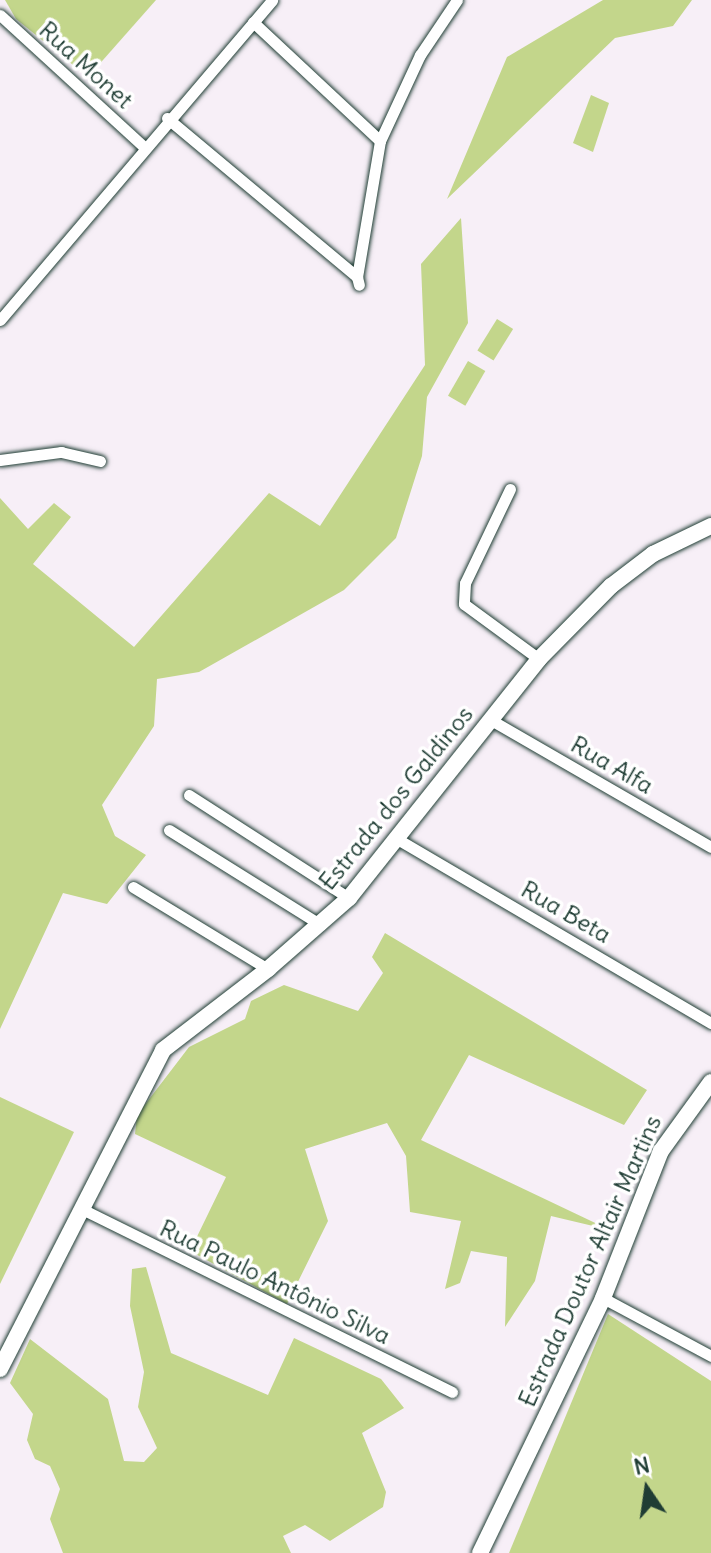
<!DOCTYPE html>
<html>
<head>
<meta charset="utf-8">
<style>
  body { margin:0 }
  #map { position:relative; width:711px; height:1553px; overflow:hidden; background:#f7eff7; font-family:Delius,sans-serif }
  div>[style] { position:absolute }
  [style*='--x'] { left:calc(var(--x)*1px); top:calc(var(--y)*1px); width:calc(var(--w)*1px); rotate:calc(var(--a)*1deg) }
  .green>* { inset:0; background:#c3d68b; transform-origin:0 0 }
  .roads { filter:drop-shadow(0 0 2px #1f3d34) drop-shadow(0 0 2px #1f3d34) }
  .street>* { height:11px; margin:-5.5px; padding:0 5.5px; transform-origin:5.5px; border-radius:5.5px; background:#fff }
  .secondary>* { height:16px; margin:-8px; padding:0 8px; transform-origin:8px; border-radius:8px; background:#fff }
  span { translate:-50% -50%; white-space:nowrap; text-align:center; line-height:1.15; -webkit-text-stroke:7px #fff; paint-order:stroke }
  .street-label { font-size:24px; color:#1f3d34 }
  .north { position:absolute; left:607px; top:1449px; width:80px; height:80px; -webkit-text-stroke:6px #fff; paint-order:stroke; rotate:347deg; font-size:22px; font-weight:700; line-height:32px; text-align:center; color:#1f3d34 }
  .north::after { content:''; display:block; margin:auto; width:28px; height:36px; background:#1f3d34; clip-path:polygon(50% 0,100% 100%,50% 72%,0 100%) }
</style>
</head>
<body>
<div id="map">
  <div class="green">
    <i style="clip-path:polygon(5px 0,156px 0,88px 77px,16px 19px)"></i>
    <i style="clip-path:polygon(603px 0,692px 0,673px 26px,615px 38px,447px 199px,507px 57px)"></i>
    <i style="clip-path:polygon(591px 95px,609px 103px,593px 152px,573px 143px)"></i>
    <i style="clip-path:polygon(461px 218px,468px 323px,427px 397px,422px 456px,396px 538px,344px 590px,199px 672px,157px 679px,154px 726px,102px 805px,115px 836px,146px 855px,107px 904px,63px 893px,0 1029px,0 498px,28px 529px,54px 503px,71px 517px,33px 564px,134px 647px,269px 493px,320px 526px,425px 365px,421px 264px)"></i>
    <i style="left:497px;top:319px;width:19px;height:37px;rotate:32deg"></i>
    <i style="left:468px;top:361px;width:20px;height:40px;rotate:30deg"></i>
    <i style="clip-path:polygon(385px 933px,647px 1090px,624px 1125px,469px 1055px,421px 1140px,610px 1230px,551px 1216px,535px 1281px,505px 1327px,507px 1257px,471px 1251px,460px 1283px,445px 1289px,461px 1221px,410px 1212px,406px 1156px,387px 1123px,305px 1149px,328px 1221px,287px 1304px,190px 1251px,226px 1177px,135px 1134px,137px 1115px,189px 1047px,245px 1019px,251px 1001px,284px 985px,358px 1011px,383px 973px,372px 957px)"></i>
    <i style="clip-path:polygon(0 1097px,74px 1132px,0 1284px)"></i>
    <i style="clip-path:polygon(146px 1267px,171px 1353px,268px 1395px,294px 1338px,381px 1379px,404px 1408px,362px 1433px,386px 1492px,383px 1507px,330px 1541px,305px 1525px,283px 1536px,291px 1553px,63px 1553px,50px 1519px,60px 1489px,50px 1466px,35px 1459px,27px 1440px,33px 1414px,10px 1383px,30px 1339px,108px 1399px,124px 1461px,144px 1462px,157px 1448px,138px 1407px,144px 1372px,130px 1306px,132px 1269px)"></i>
    <i style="clip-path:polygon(608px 1314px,711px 1381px,711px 1553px,509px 1553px)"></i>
  </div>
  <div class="roads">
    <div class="street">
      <i style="--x:0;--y:15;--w:194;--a:42.5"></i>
      <i style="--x:253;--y:22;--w:174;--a:43.1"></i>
      <i style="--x:167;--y:118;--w:248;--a:39.9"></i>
      <i style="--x:357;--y:277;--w:8;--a:76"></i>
      <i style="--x:357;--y:277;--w:138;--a:-80.4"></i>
      <i style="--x:380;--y:141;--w:95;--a:-65.1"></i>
      <i style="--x:420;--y:55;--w:66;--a:-56.1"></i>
      <i style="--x:0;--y:320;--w:420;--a:-49.6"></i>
      <i style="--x:0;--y:460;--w:62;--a:-7.5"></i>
      <i style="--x:61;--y:452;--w:40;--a:13"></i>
      <i style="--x:510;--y:489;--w:104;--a:115.6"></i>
      <i style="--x:465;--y:583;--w:21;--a:93"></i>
      <i style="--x:464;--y:604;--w:93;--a:36.3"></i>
      <i style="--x:491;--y:720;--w:254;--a:30"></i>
      <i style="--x:189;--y:795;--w:190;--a:32.8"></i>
      <i style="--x:169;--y:830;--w:179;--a:32"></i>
      <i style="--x:399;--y:840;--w:362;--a:30.4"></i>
      <i style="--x:133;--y:887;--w:158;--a:31.3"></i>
      <i style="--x:80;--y:1208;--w:415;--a:26.3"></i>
      <i style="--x:603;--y:1298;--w:123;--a:28.2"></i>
    </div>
    <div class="secondary">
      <i style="--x:0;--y:1369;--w:358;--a:-62.9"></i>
      <i style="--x:163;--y:1050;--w:133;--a:-37.6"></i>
      <i style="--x:268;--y:969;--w:108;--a:-41.2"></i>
      <i style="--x:349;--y:898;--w:305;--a:-51.5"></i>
      <i style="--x:539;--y:659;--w:103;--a:-45.4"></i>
      <i style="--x:611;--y:586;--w:53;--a:-37.3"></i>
      <i style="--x:653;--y:554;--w:64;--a:-25.8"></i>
      <i style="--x:480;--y:1553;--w:283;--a:-64.2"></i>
      <i style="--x:603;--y:1298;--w:158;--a:-68.5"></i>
      <i style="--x:661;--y:1151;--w:85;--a:-54.1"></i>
    </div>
  </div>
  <div class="street-label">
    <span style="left:86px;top:65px;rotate:42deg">Rua Monet</span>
    <span style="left:612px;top:765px;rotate:30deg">Rua Alfa</span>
    <span style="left:396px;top:798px;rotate:-51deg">Estrada dos Galdinos</span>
    <span style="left:566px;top:912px;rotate:30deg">Rua Beta</span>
    <span style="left:590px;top:1261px;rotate:-66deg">Estrada Doutor Altair Martins</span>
    <span style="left:275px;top:1282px;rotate:26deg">Rua Paulo Antônio Silva</span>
  </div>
  <div class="north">N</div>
</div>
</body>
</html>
